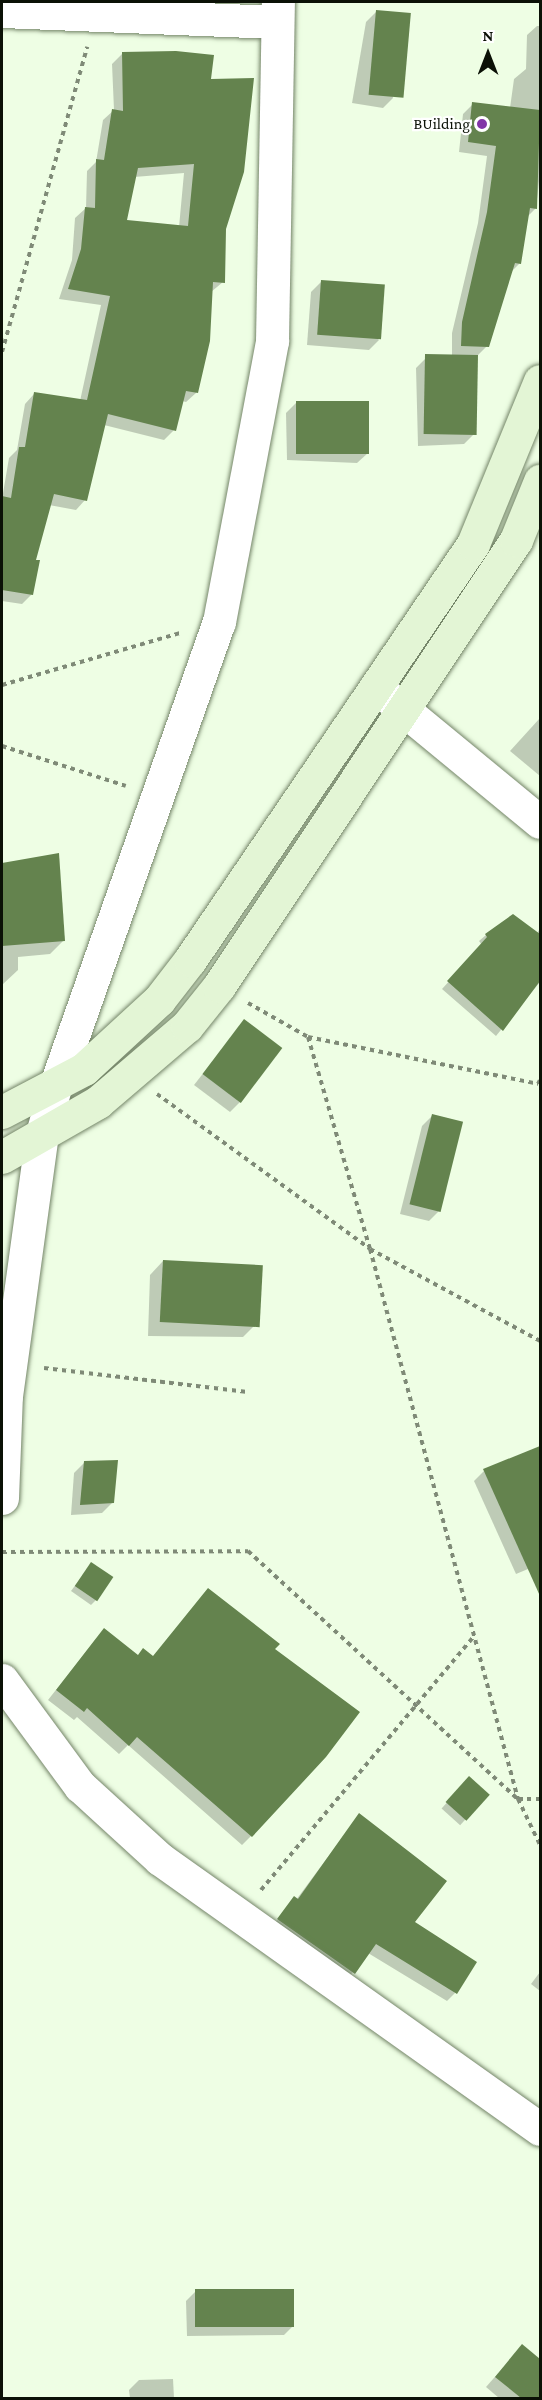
<!DOCTYPE html>
<html>
<head>
<meta charset="utf-8">
<style>
  body { margin:0 }
  #map { position:relative; width:542px; height:2400px; overflow:hidden; background:#eefee4; font-family:"Crimson Pro",serif }
  div>[style] { position:absolute }
  [style*='--x'] { left:calc(var(--x)*1px); top:calc(var(--y)*1px); width:calc(var(--w)*1px); rotate:calc(var(--a)*1deg) }
  .shadow>* { inset:0; background:#0003; transform-origin:0 0 }
  .building>* { inset:0; background:#64834e; transform-origin:0 0 }
  .path>* { height:4px; margin-top:-2px; transform-origin:0; background:repeating-linear-gradient(90deg,#7f8a77 0 4.5px,transparent 0 9px) }
  .roads { filter:drop-shadow(0 0 2px #748568) drop-shadow(0 0 2px #748568) }
  .minor>* { height:33px; margin:-16.5px; padding:0 16.5px; transform-origin:16.5px; border-radius:16.5px; background:#fff }
  .tertiary>* { height:33px; margin:-16.5px; padding:0 16.5px; transform-origin:16.5px; border-radius:16.5px; background:#fff }
  .secondary>* { height:33px; margin:-16.5px; padding:0 16.5px; transform-origin:16.5px; border-radius:16.5px; background:#e3f5d5 }
  .dots>* { width:16px; height:16px; translate:-50% -50%; box-sizing:border-box; border:3px solid #fff; border-radius:50% }
  span { translate:-50% -50%; white-space:nowrap; text-align:center; line-height:1.15; -webkit-text-stroke:4.5px #fff; paint-order:stroke }
  .poi-label { font-size:16px; color:#0b1106 }
  .right { translate:-100% -50%; text-align:right }
  .frame { position:absolute; inset:0; border:3px solid #0b1106; pointer-events:none }
  .north { position:absolute; left:458px; top:24px; width:60px; height:60px; -webkit-text-stroke:4px #fff; paint-order:stroke; rotate:0deg; font-size:16px; font-weight:700; line-height:24px; text-align:center; color:#0b1106 }
  .north::after { content:''; display:block; margin:auto; width:21px; height:27px; background:#0b1106; clip-path:polygon(50% 0,100% 100%,50% 72%,0 100%) }
</style>
</head>
<body>
<div id="map">
  <div class="shadow">
    <i style="clip-path:polygon(376px 12px,393px 98px,383px 108px,352px 103px,366px 22px)"></i>
    <i style="clip-path:polygon(537px 26px,540px 26px,540px 172px,536px 208px,527px 217px,520px 263px,511px 272px,487px 346px,477px 356px,474px 434px,464px 444px,418px 446px,416px 368px,426px 358px,452px 357px,452px 333px,478px 223px,487px 156px,459px 152px,463px 114px,473px 104px,510px 108px,514px 79px,526px 69px,527px 35px)"></i>
    <i style="clip-path:polygon(evenodd,122px 54px,209px 81px,224px 229px,223px 282px,211px 292px,196px 393px,186px 402px,182px 401px,174px 430px,164px 440px,104px 425px,85px 500px,76px 510px,49px 505px,34px 561px,32px 594px,22px 604px,2px 601px,2px 499px,9px 458px,17px 450px,25px 404px,34px 394px,80px 401px,101px 305px,59px 299px,72px 260px,75px 218px,86px 208px,87px 171px,96px 162px,103px 120px,114px 110px,112px 64px,122px 54px,184px 173px,179px 227px,125px 222px,134px 177px,184px 173px)"></i>
    <i style="clip-path:polygon(321px 282px,379px 340px,369px 350px,307px 345px,311px 292px)"></i>
    <i style="clip-path:polygon(296px 403px,368px 453px,357px 463px,287px 460px,286px 413px)"></i>
    <i style="clip-path:polygon(540px 718px,540px 776px,510px 751px)"></i>
    <i style="clip-path:polygon(57px 855px,63px 941px,50px 954px,18px 957px,18px 970px,2px 985px,2px 864px)"></i>
    <i style="clip-path:polygon(540px 929px,540px 982px,496px 1036px,442px 989px,482px 945px,479px 941px,486px 935px,537px 933px)"></i>
    <i style="clip-path:polygon(244px 1021px,240px 1102px,230px 1112px,194px 1085px)"></i>
    <i style="clip-path:polygon(432px 1116px,439px 1211px,429px 1221px,400px 1214px,422px 1126px)"></i>
    <i style="clip-path:polygon(163px 1261px,257px 1323px,243px 1337px,148px 1336px,150px 1275px)"></i>
    <i style="clip-path:polygon(537px 1449px,540px 1564px,516px 1574px,474px 1481px,484px 1471px)"></i>
    <i style="clip-path:polygon(84px 1463px,112px 1503px,102px 1513px,71px 1515px,74px 1473px)"></i>
    <i style="clip-path:polygon(91px 1564px,96px 1600px,91px 1605px,71px 1591px)"></i>
    <i style="clip-path:polygon(96px 1639px,137px 1656px,152px 1658px,273px 1649px,251px 1836px,242px 1845px,128px 1745px,119px 1754px,77px 1717px,74px 1720px,48px 1700px)"></i>
    <i style="left:469px;top:1778px;width:25px;height:41px;rotate:42deg"></i>
    <i style="clip-path:polygon(359px 1815px,413px 1922px,455px 1993px,447px 2001px,368px 1953px,345px 1982px,270px 1928px,296px 1900px)"></i>
    <i style="clip-path:polygon(540px 1972px,540px 1991px,531px 1984px)"></i>
    <i style="clip-path:polygon(196px 2291px,294px 2325px,284px 2335px,187px 2336px,186px 2301px)"></i>
    <i style="clip-path:polygon(522px 2346px,540px 2361px,540px 2398px,499px 2398px,486px 2387px)"></i>
    <i style="clip-path:polygon(173px 2379px,174px 2398px,130px 2398px,129px 2390px,139px 2380px)"></i>
  </div>
  <div class="building">
    <i style="left:376px;top:10px;width:35px;height:85px;rotate:5deg"></i>
    <i style="clip-path:polygon(evenodd,176px 51px,214px 55px,211px 79px,254px 78px,244px 172px,226px 229px,225px 283px,213px 282px,210px 341px,198px 393px,186px 391px,176px 431px,108px 414px,87px 501px,54px 494px,36px 560px,40px 560px,33px 595px,2px 590px,2px 496px,11px 498px,19px 447px,25px 447px,34px 392px,87px 400px,110px 296px,68px 289px,81px 249px,85px 207px,95px 208px,96px 159px,104px 160px,112px 109px,123px 111px,122px 52px,176px 51px,194px 164px,188px 226px,127px 220px,138px 168px,194px 164px)"></i>
    <i style="clip-path:polygon(472px 102px,540px 110px,537px 209px,530px 208px,521px 264px,515px 263px,489px 347px,461px 346px,462px 322px,487px 212px,496px 146px,468px 142px)"></i>
    <i style="left:321px;top:280px;width:64px;height:55px;rotate:4deg"></i>
    <i style="left:478px;top:355px;width:80px;height:53px;rotate:91deg"></i>
    <i style="left:369px;top:401px;width:53px;height:73px;rotate:90deg"></i>
    <i style="clip-path:polygon(59px 853px,65px 941px,2px 946px,2px 863px)"></i>
    <i style="clip-path:polygon(513px 914px,540px 934px,540px 981px,503px 1031px,447px 981px,487px 937px,485px 934px)"></i>
    <i style="left:244px;top:1019px;width:48px;height:69px;rotate:37deg"></i>
    <i style="left:432px;top:1114px;width:32px;height:93px;rotate:14deg"></i>
    <i style="left:163px;top:1260px;width:100px;height:62px;rotate:3deg"></i>
    <i style="clip-path:polygon(540px 1446px,540px 1596px,483px 1469px)"></i>
    <i style="clip-path:polygon(118px 1460px,114px 1503px,80px 1505px,84px 1461px)"></i>
    <i style="left:91px;top:1562px;width:27px;height:29px;rotate:34deg"></i>
    <i style="clip-path:polygon(208px 1588px,280px 1644px,275px 1649px,360px 1712px,326px 1757px,252px 1837px,137px 1737px,129px 1746px,87px 1708px,84px 1712px,56px 1690px,104px 1628px,138px 1655px,143px 1648px,153px 1656px)"></i>
    <i style="left:469px;top:1776px;width:28px;height:35px;rotate:42deg"></i>
    <i style="clip-path:polygon(359px 1813px,447px 1881px,415px 1922px,477px 1962px,457px 1994px,376px 1944px,355px 1974px,277px 1919px,294px 1896px,298px 1899px)"></i>
    <i style="left:195px;top:2289px;width:99px;height:38px"></i>
    <i style="clip-path:polygon(522px 2344px,540px 2359px,540px 2398px,521px 2398px,495px 2377px)"></i>
  </div>
  <div class="path">
    <i style="--x:2;--y:352;--w:317;--a:-74.4"></i>
    <i style="--x:2;--y:685;--w:185;--a:-16.3"></i>
    <i style="--x:2;--y:746;--w:130;--a:17.9"></i>
    <i style="--x:248;--y:1003;--w:69;--a:29.5"></i>
    <i style="--x:308;--y:1037;--w:235;--a:11.5"></i>
    <i style="--x:538;--y:1084;--w:4;--a:-63"></i>
    <i style="--x:308;--y:1037;--w:221;--a:73.7"></i>
    <i style="--x:370;--y:1249;--w:193;--a:28.4"></i>
    <i style="--x:157;--y:1094;--w:263;--a:36"></i>
    <i style="--x:370;--y:1249;--w:570;--a:74.94"></i>
    <i style="--x:518;--y:1799;--w:51;--a:64.4"></i>
    <i style="--x:44;--y:1368;--w:205;--a:6.7"></i>
    <i style="--x:2;--y:1552;--w:246;--a:-0.2"></i>
    <i style="--x:248;--y:1551;--w:367;--a:42.6"></i>
    <i style="--x:518;--y:1799;--w:22;--a:0"></i>
    <i style="--x:261;--y:1890;--w:331;--a:-50"></i>
  </div>
  <div class="roads">
    <div class="minor">
      <i style="--x:2;--y:11;--w:274;--a:2.3"></i>
      <i style="--x:2;--y:1498;--w:102;--a:-87.8"></i>
      <i style="--x:6;--y:1396;--w:264;--a:-82.2"></i>
      <i style="--x:42;--y:1134;--w:52;--a:-74.4"></i>
      <i style="--x:56;--y:1084;--w:490;--a:-70.6"></i>
      <i style="--x:219;--y:622;--w:286;--a:-79.3"></i>
      <i style="--x:272;--y:341;--w:339;--a:-89"></i>
      <i style="--x:2;--y:1680;--w:132;--a:53.7"></i>
      <i style="--x:80;--y:1786;--w:108;--a:42.4"></i>
      <i style="--x:160;--y:1859;--w:466;--a:35.4"></i>
    </div>
    <div class="tertiary">
      <i style="--x:376;--y:687;--w:212;--a:39.5"></i>
    </div>
    <div class="secondary">
      <i style="--x:2;--y:1112;--w:93;--a:-27.7"></i>
      <i style="--x:84;--y:1069;--w:102;--a:-42.6"></i>
      <i style="--x:159;--y:1000;--w:51;--a:-52.2"></i>
      <i style="--x:190;--y:960;--w:503;--a:-55.77"></i>
      <i style="--x:473;--y:544;--w:176;--a:-67.7"></i>
      <i style="--x:2;--y:1157;--w:111;--a:-29.8"></i>
      <i style="--x:98;--y:1102;--w:117;--a:-40.5"></i>
      <i style="--x:187;--y:1026;--w:51;--a:-51.3"></i>
      <i style="--x:219;--y:986;--w:536;--a:-56.34"></i>
      <i style="--x:516;--y:540;--w:64;--a:-67.9"></i>
    </div>
  </div>
  <div class="dots">
    <i style="left:482px;top:124px;background:#8235a7"></i>
  </div>
  <div class="poi-label">
    <span class="right" style="left:470px;top:124px">BUilding</span>
  </div>
  <div class="frame"></div>
  <div class="north">N</div>
</div>
</body>
</html>
